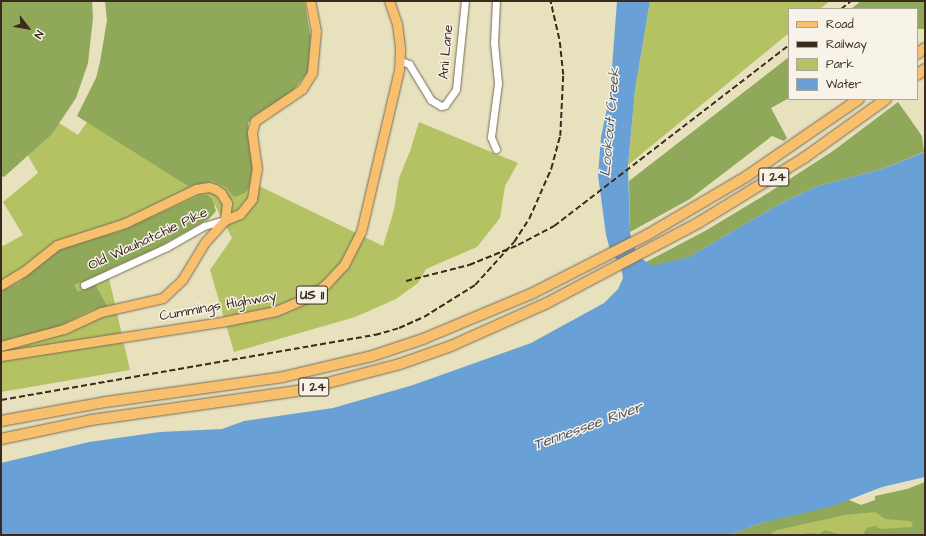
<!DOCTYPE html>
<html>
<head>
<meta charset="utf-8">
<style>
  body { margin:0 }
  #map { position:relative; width:926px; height:536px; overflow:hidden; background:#e7e1be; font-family:"Architects Daughter",sans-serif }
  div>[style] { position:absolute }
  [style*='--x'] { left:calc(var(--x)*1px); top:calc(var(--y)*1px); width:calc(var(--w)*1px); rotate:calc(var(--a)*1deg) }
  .green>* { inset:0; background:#b4c264 }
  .forest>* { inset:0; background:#8fa85a }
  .water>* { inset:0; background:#69a1d7 }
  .roads { filter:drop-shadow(0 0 1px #776a56) drop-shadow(0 0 1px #776a56) }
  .minor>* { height:7px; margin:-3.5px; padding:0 3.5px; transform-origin:3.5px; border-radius:3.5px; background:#fff }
  .major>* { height:9px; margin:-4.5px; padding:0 4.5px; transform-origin:4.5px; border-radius:4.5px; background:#f8bf6c }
  .highway>* { height:10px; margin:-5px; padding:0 5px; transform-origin:5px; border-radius:5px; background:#f8bf6c }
  .rail>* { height:1.5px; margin-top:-0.75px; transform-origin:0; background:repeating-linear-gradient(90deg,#3b2a1e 0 6px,transparent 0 9px) }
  span { translate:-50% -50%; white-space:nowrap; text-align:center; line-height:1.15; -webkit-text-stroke:3px #f7f3e8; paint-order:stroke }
  .shield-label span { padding:1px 3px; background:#f7f3e8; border:1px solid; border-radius:3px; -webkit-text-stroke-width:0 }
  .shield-label { font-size:13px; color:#3b2a1e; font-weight:700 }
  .street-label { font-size:14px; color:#3b2a1e }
  .water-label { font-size:15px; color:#4b545f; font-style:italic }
  .frame { position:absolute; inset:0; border:2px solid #3b2a1e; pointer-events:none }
  .legend { position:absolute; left:788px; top:8px; width:130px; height:92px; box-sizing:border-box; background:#f7f3e8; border:1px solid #aca397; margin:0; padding:5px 7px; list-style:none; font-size:12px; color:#3b2a1e }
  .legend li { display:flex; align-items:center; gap:8px; height:20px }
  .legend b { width:20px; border:1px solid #aca397 }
  .north { position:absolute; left:8px; top:8px; width:40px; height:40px; -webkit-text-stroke:3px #f7f3e8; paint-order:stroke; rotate:121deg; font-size:11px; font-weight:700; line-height:16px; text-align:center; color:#3b2a1e }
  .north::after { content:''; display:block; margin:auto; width:14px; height:18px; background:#3b2a1e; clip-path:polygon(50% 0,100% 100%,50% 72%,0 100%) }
</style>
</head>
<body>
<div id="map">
  <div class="green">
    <i style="clip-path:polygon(1px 1px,56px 121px,78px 135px,112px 86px,180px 1px,305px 1px,309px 30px,246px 124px,247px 180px,383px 246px,394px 210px,399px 178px,410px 151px,419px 122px,518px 163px,505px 186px,500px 218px,477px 247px,426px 269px,418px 283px,396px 299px,355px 317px,234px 352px,210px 270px,232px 238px,215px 205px,103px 252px,130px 370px,1px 392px,1px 244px,3px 246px,23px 235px,3px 202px,38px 173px,9px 123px)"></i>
    <i style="clip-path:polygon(650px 1px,830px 1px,820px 9px,789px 9px,789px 33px,628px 165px,635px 90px)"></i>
    <i style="clip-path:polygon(925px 488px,925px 535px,729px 535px,849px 500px,861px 505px)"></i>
  </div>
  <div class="forest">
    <i style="clip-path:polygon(1px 1px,92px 1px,93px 18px,88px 63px,76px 98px,52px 134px,4px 177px,1px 176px)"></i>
    <i style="clip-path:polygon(105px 1px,304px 1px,311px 37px,308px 72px,292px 92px,254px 116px,248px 123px,253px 173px,249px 188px,245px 193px,234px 197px,227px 188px,213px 181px,188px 186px,77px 116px,96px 78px,100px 62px,107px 20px)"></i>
    <i style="clip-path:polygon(861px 1px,925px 1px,925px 29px,917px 29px,917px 9px,851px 9px)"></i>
    <i style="clip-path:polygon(789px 57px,789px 98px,771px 108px,787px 138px,784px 141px,772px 136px,690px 199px,630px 232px,629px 181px)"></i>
    <i style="clip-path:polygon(898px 102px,922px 136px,924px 152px,882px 169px,818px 186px,783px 202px,689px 257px,652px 267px,646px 262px,705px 231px,768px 193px,833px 151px)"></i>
    <i style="clip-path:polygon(201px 195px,207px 195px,212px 199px,216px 211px,209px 219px,157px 248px,74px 285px,78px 292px,95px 284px,107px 306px,91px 310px,55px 328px,1px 341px,1px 291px,19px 283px,45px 259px,64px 247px,121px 231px)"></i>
    <i style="clip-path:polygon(925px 482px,925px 535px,862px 535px,867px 528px,875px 526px,880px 529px,913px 527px,911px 521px,885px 519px,875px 512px,845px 515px,777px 530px,768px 535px,729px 535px,761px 523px,849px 500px,861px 505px,875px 500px,875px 496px,907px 489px)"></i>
    <i style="clip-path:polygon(825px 530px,841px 535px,805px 535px,807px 533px,820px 534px)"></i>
  </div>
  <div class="water">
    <i style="clip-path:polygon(617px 1px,650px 1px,635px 90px,628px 165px,630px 233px,637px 255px,652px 266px,689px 257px,783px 202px,818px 186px,882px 169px,925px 152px,925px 477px,882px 487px,833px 506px,761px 523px,729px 535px,1px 535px,1px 463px,89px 442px,160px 432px,222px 429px,244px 421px,333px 408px,413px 385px,531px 343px,604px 303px,618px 289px,623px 278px,621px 266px,610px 250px,606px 235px,598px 175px,601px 137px,610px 94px)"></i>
  </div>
  <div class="roads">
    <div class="minor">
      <i style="--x:399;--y:60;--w:11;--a:22"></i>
      <i style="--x:409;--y:64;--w:42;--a:58.6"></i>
      <i style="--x:431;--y:100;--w:12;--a:31"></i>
      <i style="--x:441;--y:106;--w:4;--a:-14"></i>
      <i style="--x:445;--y:105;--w:19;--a:-55"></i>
      <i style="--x:456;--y:89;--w:88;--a:-84.2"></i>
      <i style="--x:496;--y:149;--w:13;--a:-113"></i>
      <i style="--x:491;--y:137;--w:54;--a:-82.6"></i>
      <i style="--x:498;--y:83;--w:40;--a:-95.7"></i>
      <i style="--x:494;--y:43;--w:42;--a:-87.3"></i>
      <i style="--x:84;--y:285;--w:91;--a:-24.6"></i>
      <i style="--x:167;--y:247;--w:43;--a:-29.6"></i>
      <i style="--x:204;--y:226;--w:22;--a:-16"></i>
    </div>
    <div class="major">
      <i style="--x:225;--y:220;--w:16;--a:-22"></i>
      <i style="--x:240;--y:214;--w:19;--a:-51"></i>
      <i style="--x:252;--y:199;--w:30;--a:-81"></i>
      <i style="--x:257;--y:169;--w:37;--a:-98"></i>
      <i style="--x:252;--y:132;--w:11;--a:-75"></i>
      <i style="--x:255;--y:121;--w:57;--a:-34.2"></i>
      <i style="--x:302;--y:89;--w:19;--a:-58"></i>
      <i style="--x:312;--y:73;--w:42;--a:-84.6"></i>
      <i style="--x:316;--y:31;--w:31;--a:-101"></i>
      <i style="--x:1;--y:285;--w:26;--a:-31"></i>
      <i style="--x:23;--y:272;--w:43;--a:-38.5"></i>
      <i style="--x:57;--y:245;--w:71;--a:-17.9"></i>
      <i style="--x:125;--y:223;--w:79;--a:-25.6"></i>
      <i style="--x:196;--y:189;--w:13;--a:-9"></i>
      <i style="--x:209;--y:187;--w:6;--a:18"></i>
      <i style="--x:215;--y:189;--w:7;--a:34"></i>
      <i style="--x:221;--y:193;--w:12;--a:59"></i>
      <i style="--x:227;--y:203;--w:17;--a:97"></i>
      <i style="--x:225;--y:220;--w:30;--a:132"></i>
      <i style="--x:205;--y:242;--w:44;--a:121.2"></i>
      <i style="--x:182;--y:280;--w:26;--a:137"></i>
      <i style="--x:163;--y:298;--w:64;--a:167.3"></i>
      <i style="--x:101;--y:312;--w:41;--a:155.3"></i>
      <i style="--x:64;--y:329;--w:65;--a:164.9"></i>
      <i style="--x:1;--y:356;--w:223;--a:-8.8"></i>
      <i style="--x:221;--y:322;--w:56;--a:-11.3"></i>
      <i style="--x:276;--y:311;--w:34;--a:-23"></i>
      <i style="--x:307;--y:298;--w:24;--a:-36"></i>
      <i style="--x:326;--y:284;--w:26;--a:-47"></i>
      <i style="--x:344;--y:265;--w:37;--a:-63"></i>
      <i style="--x:361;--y:232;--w:136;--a:-76.8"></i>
      <i style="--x:392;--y:100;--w:31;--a:-77"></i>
      <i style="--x:399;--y:70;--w:22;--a:-87"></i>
      <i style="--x:400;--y:48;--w:24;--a:-97"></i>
      <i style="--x:397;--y:24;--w:24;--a:-109"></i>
    </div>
    <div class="highway">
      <i style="--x:917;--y:54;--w:10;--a:-37"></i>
      <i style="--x:917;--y:75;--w:10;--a:-37"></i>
      <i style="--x:1;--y:421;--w:107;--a:-10.3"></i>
      <i style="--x:106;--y:402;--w:179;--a:-8"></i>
      <i style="--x:283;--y:377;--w:91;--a:-13.3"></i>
      <i style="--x:372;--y:356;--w:54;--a:-18.4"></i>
      <i style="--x:423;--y:339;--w:119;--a:-22.7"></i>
      <i style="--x:533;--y:293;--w:128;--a:-27"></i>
      <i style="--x:647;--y:235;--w:116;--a:-30.5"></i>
      <i style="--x:747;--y:176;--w:136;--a:-34.5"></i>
      <i style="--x:1;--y:439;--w:92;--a:-11.9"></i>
      <i style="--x:91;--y:420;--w:208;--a:-8"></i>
      <i style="--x:297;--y:391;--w:106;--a:-14.7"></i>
      <i style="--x:400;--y:364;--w:54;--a:-19.4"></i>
      <i style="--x:451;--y:346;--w:103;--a:-24.1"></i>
      <i style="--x:545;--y:304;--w:173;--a:-27.9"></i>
      <i style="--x:698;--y:223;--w:124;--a:-31.5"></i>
      <i style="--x:804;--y:158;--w:101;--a:-35.7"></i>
    </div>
  </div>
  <div class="rail">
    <i style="--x:841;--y:9;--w:13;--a:-39"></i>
    <i style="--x:406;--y:281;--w:65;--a:-14.3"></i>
    <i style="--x:469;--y:265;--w:53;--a:-22.2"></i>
    <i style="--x:518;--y:245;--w:41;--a:-27.8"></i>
    <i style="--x:554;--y:226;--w:297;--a:-37.6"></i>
    <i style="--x:1;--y:400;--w:380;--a:-9.9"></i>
    <i style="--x:375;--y:335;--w:25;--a:-16"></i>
    <i style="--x:399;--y:328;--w:27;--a:-24"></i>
    <i style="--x:424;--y:317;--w:60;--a:-32.1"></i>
    <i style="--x:475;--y:285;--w:58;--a:-47.8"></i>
    <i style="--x:514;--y:242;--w:27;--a:-57"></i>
    <i style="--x:529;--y:219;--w:55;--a:-66.3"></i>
    <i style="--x:551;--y:169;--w:34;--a:-75"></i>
    <i style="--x:560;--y:136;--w:61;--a:-87.2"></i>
    <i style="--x:563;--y:75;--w:36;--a:-96"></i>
    <i style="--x:559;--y:39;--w:39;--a:-103"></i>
  </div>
  <div class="shield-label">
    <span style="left:774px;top:177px">I 24</span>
    <span style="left:312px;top:295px">US 11</span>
    <span style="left:314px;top:387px">I 24</span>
  </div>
  <div class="street-label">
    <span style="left:446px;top:52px;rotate:-85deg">Ani Lane</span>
    <span style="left:148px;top:239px;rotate:-25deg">Old Wauhatchie Pike</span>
    <span style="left:218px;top:306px;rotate:-10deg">Cummings Highway</span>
  </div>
  <div class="water-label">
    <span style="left:610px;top:122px;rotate:-85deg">Lookout Creek</span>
    <span style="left:588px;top:426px;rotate:-20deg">Tennessee River</span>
  </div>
  <div class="frame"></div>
  <ul class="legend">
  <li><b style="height:5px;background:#f8bf6c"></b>Road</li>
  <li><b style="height:5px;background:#3b2a1e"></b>Railway</li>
  <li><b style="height:11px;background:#b4c264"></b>Park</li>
  <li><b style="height:11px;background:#69a1d7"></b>Water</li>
  </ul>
  <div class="north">N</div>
</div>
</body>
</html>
